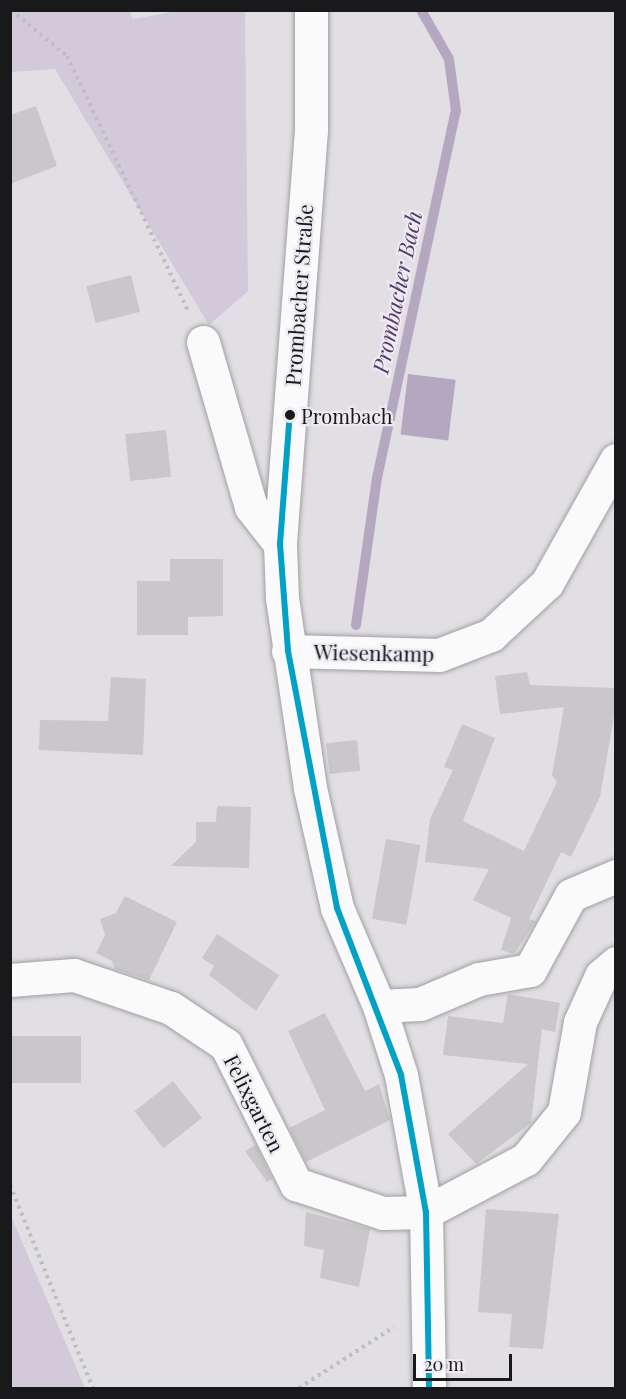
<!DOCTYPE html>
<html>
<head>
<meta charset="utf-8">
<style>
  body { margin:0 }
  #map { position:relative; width:626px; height:1399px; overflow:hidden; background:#e1dfe3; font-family:"Playfair Display",serif }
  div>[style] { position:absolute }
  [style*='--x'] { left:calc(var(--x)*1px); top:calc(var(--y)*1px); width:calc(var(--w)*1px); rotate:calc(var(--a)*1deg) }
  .green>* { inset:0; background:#d2c9da }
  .water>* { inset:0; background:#b4a8c0; transform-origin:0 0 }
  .stream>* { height:10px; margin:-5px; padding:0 5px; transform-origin:5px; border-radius:5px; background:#b4a8c0 }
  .building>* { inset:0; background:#c9c7ca; transform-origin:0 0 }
  .path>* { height:4px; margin-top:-2px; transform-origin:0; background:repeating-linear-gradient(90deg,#bebec0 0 3px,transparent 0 7.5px) }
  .roads { filter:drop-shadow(0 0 2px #a19fa3) drop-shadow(0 0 2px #a19fa3) }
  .minor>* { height:33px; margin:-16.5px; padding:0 16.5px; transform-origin:16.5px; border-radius:16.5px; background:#fafafb }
  .bus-1>* { height:6px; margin:-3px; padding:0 3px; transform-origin:3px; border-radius:3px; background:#01a2c5 }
  .dots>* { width:16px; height:16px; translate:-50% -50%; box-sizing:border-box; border:3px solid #eeeaf2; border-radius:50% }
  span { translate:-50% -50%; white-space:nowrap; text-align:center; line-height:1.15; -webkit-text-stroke:4.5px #eeeaf2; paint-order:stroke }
  .bus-label { font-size:20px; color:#19181b }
  .left { translate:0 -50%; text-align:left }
  .street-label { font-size:21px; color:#19181b }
  .water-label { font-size:22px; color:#553d6a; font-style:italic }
  .frame { position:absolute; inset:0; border:12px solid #19181b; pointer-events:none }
  .scale { position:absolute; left:413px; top:1354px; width:99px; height:27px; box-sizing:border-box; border:3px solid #19181b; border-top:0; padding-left:8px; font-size:18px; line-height:21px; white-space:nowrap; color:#19181b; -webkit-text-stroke:4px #eeeaf2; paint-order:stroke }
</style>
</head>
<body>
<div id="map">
  <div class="green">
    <i style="clip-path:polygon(11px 10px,130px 11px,133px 19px,178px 11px,245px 11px,248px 291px,209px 325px,55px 69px,11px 72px)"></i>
    <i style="clip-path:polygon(10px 1216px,11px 1216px,85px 1388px,11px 1388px)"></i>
  </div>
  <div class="water">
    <i style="left:408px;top:374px;width:48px;height:61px;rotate:7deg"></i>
  </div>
  <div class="stream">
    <i style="--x:356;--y:625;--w:148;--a:-81.9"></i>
    <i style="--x:377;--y:478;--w:375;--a:-77.9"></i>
    <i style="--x:456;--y:111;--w:52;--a:-97.7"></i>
    <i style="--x:449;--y:59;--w:56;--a:-119.7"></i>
  </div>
  <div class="building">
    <i style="clip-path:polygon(36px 106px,57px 166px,10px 184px,10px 115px)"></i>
    <i style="left:131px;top:275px;width:38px;height:46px;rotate:76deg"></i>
    <i style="left:166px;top:430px;width:47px;height:41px;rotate:84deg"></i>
    <i style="clip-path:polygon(170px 559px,223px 559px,223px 616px,188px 617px,188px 635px,137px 635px,137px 581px,170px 581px)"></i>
    <i style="clip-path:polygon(527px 672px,530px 685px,615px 688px,615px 710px,600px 797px,571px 857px,561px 852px,529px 919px,536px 921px,514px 954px,501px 950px,511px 918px,473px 900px,489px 869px,425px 862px,430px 819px,453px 770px,444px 767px,462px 724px,495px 738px,463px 821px,524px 851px,557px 782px,552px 775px,564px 707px,500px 714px,495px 676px)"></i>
    <i style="clip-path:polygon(111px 677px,146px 679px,143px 755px,39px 750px,40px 720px,108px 721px)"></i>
    <i style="left:357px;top:740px;width:31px;height:31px;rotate:84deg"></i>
    <i style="clip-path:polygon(217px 806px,251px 807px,249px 868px,171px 866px,196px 842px,196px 822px,216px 822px)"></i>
    <i style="left:386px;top:839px;width:35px;height:81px;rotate:10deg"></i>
    <i style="clip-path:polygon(125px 896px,177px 922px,149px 980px,115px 969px,112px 961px,96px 953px,105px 935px,100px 919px,116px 913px)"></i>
    <i style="clip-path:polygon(217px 934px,279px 975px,256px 1011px,209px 975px,214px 966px,202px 958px)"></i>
    <i style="clip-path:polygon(508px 994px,560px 1003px,555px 1032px,542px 1029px,531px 1123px,476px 1164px,448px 1134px,528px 1064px,443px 1055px,448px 1016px,503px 1023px)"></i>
    <i style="clip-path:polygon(325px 1013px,365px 1091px,379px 1084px,390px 1120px,306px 1162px,289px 1128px,325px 1110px,288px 1031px)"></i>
    <i style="left:10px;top:1036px;width:71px;height:47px"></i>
    <i style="left:173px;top:1081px;width:47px;height:49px;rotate:52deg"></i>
    <i style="clip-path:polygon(256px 1145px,272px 1179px,267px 1182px,245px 1151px)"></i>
    <i style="clip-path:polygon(486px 1209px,559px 1214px,543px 1349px,509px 1347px,512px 1314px,478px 1312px)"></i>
    <i style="clip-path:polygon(306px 1212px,370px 1229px,359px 1287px,320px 1278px,324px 1250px,304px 1246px)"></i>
  </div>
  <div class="path">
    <i style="--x:11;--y:10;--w:72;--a:39.4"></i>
    <i style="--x:67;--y:56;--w:284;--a:64.6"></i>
    <i style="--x:10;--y:1185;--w:219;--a:67.8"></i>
    <i style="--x:299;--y:1388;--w:113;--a:-32.7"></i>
  </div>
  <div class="roads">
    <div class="minor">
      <i style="--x:311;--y:10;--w:120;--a:90"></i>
      <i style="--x:311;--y:130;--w:415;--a:94.3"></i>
      <i style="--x:280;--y:544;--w:54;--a:87.9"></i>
      <i style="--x:282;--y:598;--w:192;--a:81.6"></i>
      <i style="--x:310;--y:788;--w:123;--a:77.3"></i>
      <i style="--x:337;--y:908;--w:107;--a:66.8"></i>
      <i style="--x:379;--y:1006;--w:72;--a:72.3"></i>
      <i style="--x:401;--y:1075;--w:139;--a:79.7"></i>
      <i style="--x:426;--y:1212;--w:176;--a:89"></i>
      <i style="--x:203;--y:342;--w:172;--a:73.8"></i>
      <i style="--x:251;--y:507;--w:47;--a:51.9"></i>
      <i style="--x:288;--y:651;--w:151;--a:1.5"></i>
      <i style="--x:439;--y:655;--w:56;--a:-21"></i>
      <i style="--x:491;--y:635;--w:76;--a:-42.9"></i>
      <i style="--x:547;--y:583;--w:141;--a:-60.7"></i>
      <i style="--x:10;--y:980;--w:64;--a:-4.5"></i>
      <i style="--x:74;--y:975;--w:102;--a:18.8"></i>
      <i style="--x:171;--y:1008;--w:66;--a:33.9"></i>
      <i style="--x:226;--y:1045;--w:156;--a:63.3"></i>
      <i style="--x:296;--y:1184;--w:92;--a:18.4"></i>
      <i style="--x:383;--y:1213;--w:43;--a:-1.3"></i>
      <i style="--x:426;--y:1212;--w:113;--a:-27.9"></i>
      <i style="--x:526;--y:1159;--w:60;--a:-51"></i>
      <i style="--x:564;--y:1112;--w:91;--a:-79.9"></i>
      <i style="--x:580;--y:1022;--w:51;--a:-65.5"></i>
      <i style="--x:601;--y:976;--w:20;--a:-41"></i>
      <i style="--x:379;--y:1006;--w:41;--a:-2.8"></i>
      <i style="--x:420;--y:1004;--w:64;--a:-23"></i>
      <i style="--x:479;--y:979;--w:52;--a:-10"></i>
      <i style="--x:530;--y:970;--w:85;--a:-61.3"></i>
      <i style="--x:571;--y:895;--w:49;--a:-22.9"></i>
    </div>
  </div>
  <div class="bus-1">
    <i style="--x:290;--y:411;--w:133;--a:94.3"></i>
    <i style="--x:280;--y:544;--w:107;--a:85.7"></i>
    <i style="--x:288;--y:651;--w:262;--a:79.2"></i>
    <i style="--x:337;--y:908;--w:179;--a:69"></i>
    <i style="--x:401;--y:1075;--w:139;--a:79.7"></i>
    <i style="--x:426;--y:1212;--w:176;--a:89"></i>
  </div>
  <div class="dots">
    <i style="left:290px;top:415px;background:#19181b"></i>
  </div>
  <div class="bus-label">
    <span class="left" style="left:301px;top:415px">Prombach</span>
  </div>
  <div class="street-label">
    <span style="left:298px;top:295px;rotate:-86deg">Prombacher Straße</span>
    <span style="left:374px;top:652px;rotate:1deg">Wiesenkamp</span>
    <span style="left:255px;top:1103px;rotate:63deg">Felixgarten</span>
  </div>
  <div class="water-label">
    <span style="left:397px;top:292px;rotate:-78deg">Prombacher Bach</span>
  </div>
  <div class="frame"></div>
  <div class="scale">20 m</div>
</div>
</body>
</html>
